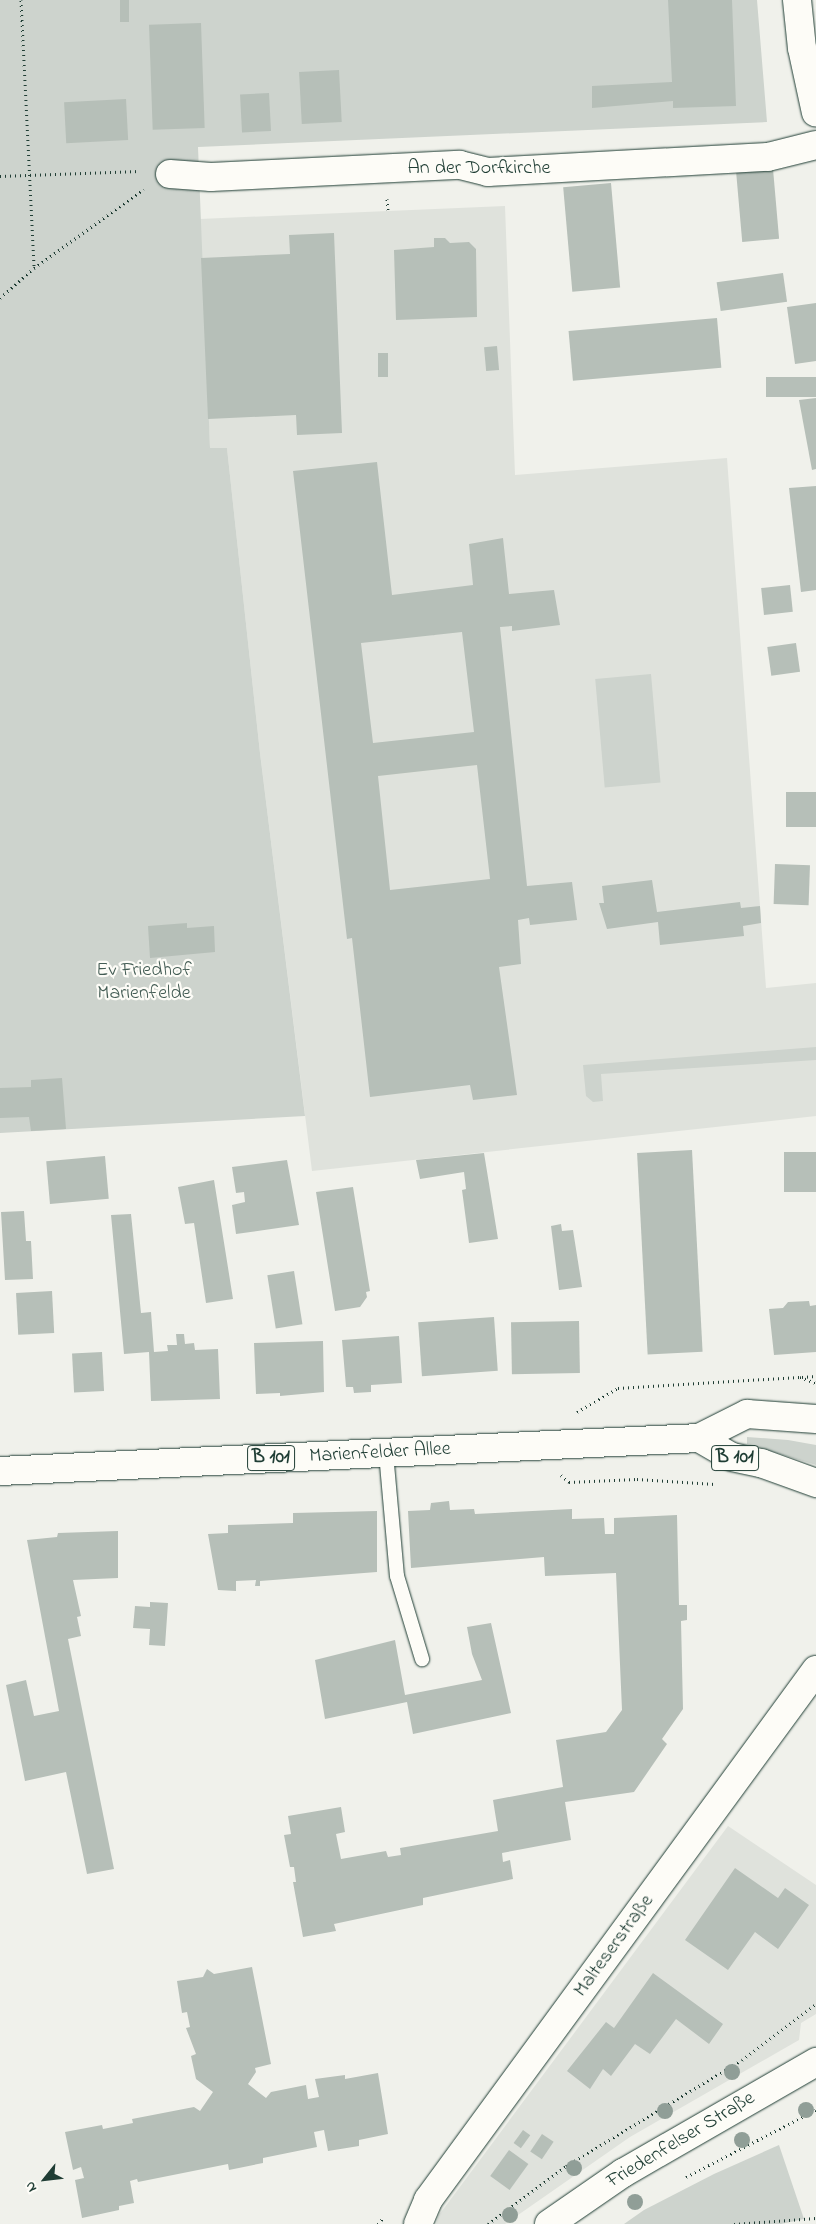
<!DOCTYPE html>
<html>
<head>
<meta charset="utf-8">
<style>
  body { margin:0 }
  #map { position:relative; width:816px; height:2224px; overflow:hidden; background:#f0f1eb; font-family:"Indie Flower",sans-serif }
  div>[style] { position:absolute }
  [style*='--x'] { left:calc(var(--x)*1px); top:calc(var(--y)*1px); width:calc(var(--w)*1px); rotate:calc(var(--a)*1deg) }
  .built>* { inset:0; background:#dfe2dc }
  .green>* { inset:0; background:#cdd3cd; transform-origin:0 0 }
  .building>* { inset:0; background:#b6bfb8; transform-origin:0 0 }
  .path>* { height:3px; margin-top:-1.5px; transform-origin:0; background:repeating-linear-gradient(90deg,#1f3d34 0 1px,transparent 0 5px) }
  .roads { filter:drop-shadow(0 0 1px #1f3d34) drop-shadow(0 0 1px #1f3d34) }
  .service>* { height:14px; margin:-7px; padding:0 7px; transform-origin:7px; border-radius:7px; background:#fdfcf7 }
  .minor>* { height:28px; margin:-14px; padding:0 14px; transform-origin:14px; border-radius:14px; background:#fdfcf7 }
  .secondary>* { height:28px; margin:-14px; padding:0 14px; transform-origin:14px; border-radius:14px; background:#fdfcf7 }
  .primary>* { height:28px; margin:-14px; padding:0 14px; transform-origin:14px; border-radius:14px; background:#fdfcf7 }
  .trees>* { width:16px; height:16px; margin:-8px; border-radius:50%; background:#909e97 }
  span { translate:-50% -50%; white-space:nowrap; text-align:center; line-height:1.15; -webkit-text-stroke:4.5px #fdfcf7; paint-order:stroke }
  .shield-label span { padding:1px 4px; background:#fdfcf7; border:1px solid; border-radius:4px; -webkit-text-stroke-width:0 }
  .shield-label { font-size:19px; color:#1f3d34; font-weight:700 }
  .street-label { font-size:20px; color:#1f3d34 }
  .park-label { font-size:20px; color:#425b53 }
  .north { position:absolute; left:20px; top:2154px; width:50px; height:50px; -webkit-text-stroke:4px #fdfcf7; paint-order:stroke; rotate:241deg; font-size:14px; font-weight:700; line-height:20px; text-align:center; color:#1f3d34 }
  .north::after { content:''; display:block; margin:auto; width:18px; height:22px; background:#1f3d34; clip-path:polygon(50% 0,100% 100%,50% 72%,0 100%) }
</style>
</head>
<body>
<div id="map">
  <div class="built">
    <i style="clip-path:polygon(505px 206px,515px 475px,727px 458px,766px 988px,816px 983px,816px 1116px,312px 1171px,260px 753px,227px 448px,210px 449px,200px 219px)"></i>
    <i style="clip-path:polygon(728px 1826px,816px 1885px,816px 2014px,801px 2023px,799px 2040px,630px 2137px,505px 2224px,436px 2224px,439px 2215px)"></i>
  </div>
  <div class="green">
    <i style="clip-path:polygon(0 0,757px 0,767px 122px,198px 147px,210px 448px,227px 448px,260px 753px,305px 1116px,0 1133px)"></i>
    <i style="left:651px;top:674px;width:109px;height:56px;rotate:85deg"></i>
    <i style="clip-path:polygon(816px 1047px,816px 1060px,601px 1074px,603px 1101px,593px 1102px,586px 1096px,583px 1065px)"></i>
    <i style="clip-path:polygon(747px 1437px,788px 1440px,816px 1445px,816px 1465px,747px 1444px)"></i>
    <i style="clip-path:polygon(779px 2145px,804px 2219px,781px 2224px,624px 2224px,644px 2210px,714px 2174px)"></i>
  </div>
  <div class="building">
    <i style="left:120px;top:0;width:9px;height:22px"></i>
    <i style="clip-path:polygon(668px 0,732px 0,736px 106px,673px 108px,673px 101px,592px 108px,592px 86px,672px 82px)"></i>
    <i style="left:201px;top:23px;width:105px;height:52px;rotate:88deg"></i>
    <i style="left:339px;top:70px;width:52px;height:40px;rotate:87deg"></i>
    <i style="left:269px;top:93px;width:38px;height:29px;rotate:87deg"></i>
    <i style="left:126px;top:99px;width:41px;height:62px;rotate:87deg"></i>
    <i style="left:773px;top:169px;width:70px;height:37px;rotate:85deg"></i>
    <i style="left:611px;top:183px;width:105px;height:48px;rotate:85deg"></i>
    <i style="clip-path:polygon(334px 233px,342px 433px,297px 435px,296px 415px,208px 419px,201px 258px,290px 254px,289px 235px)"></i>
    <i style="clip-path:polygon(434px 238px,445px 238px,450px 243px,469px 242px,476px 249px,477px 317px,396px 320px,394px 250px,434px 247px)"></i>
    <i style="left:783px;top:273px;width:29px;height:67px;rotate:82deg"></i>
    <i style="clip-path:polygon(816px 303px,816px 361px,795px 364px,787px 307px)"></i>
    <i style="left:717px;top:318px;width:50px;height:149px;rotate:85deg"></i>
    <i style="left:497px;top:346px;width:24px;height:13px;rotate:85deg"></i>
    <i style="left:378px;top:353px;width:10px;height:24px"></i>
    <i style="left:816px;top:377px;width:20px;height:50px;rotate:90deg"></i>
    <i style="clip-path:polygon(816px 398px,816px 469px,812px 470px,799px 400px)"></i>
    <i style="clip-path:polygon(evenodd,377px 462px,392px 595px,473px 585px,469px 544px,503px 538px,509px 594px,554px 590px,560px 625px,512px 631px,512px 626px,500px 627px,527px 886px,572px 882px,577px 920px,530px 925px,529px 918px,518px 920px,521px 964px,499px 967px,517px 1095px,473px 1100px,470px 1085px,370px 1097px,352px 938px,347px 939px,293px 471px,377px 462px,462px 632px,474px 732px,373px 743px,361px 643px,462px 632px,377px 462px,477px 765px,490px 879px,390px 890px,378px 776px,477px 765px)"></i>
    <i style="clip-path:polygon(816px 486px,816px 590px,801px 592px,789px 488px)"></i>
    <i style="left:790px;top:585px;width:27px;height:29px;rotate:84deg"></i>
    <i style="left:796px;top:643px;width:29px;height:29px;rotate:82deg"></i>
    <i style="left:816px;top:792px;width:35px;height:30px;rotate:90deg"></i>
    <i style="left:775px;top:864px;width:35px;height:40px;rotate:2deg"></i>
    <i style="clip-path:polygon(652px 880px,657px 912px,740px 902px,741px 908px,760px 906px,761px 923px,743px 926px,744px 936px,660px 945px,658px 922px,607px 929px,599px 903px,604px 903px,602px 886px)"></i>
    <i style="clip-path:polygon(187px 923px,187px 928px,214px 926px,215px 952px,150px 958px,148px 926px)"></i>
    <i style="clip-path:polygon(62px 1078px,66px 1129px,31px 1131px,29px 1117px,0 1118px,0 1088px,31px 1087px,31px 1080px)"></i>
    <i style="left:692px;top:1150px;width:202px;height:55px;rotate:87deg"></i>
    <i style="left:816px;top:1152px;width:40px;height:32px;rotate:90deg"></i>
    <i style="clip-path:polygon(484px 1153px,498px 1239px,469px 1243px,462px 1190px,466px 1189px,464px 1172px,420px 1179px,416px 1160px)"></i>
    <i style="left:105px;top:1156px;width:43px;height:59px;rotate:85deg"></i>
    <i style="clip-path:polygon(287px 1160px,299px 1225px,236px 1234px,232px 1205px,245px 1202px,244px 1192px,236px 1193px,232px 1167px)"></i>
    <i style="clip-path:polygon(214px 1180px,233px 1299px,206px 1303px,194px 1223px,185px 1224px,178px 1187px)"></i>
    <i style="clip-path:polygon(353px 1187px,370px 1291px,366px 1292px,367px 1297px,360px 1307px,335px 1311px,316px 1192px)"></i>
    <i style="clip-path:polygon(24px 1211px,26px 1241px,31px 1241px,33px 1279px,5px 1280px,1px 1212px)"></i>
    <i style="clip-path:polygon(131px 1214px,141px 1313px,151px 1312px,154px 1352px,168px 1351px,167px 1345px,177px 1345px,176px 1334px,184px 1334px,185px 1344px,194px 1343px,195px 1350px,218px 1349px,220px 1399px,151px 1401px,149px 1352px,124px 1354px,111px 1215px)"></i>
    <i style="clip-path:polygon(561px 1224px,562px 1231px,573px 1230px,582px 1287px,559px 1290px,551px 1226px)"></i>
    <i style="left:294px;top:1271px;width:54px;height:27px;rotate:81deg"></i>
    <i style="left:52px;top:1291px;width:42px;height:36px;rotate:87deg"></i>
    <i style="clip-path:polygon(809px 1301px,810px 1306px,816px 1305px,816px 1352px,774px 1355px,769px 1309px,783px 1308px,788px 1302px)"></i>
    <i style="left:494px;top:1317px;width:54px;height:76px;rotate:86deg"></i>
    <i style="left:579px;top:1321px;width:52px;height:68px;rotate:89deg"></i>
    <i style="clip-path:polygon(399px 1336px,402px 1383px,371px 1385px,371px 1392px,354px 1393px,353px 1387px,346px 1387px,342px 1340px)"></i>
    <i style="clip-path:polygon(323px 1341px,324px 1392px,280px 1396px,280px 1393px,256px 1394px,254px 1343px)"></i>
    <i style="left:102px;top:1352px;width:39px;height:30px;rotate:87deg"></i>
    <i style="clip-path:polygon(449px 1501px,450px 1510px,474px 1509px,475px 1514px,572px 1509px,572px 1519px,604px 1518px,605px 1534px,614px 1534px,614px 1518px,677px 1515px,679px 1605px,687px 1605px,687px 1620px,681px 1621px,683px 1709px,662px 1739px,667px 1744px,634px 1792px,565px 1802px,571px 1840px,502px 1853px,503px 1862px,510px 1860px,513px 1879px,423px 1898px,423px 1905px,334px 1924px,336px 1931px,303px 1937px,293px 1882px,296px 1882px,294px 1867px,290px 1867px,284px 1835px,291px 1834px,288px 1816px,341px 1807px,345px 1832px,336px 1834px,341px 1859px,386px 1851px,388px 1857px,401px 1855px,400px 1848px,498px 1831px,493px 1800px,563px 1787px,556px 1740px,606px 1732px,622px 1710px,616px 1573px,545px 1576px,544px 1557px,411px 1568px,408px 1511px,430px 1510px,431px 1503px)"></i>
    <i style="clip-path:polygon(377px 1511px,377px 1572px,260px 1581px,260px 1586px,255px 1586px,256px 1580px,236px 1581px,236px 1591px,218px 1590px,208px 1534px,228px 1533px,228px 1525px,293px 1523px,293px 1513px)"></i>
    <i style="clip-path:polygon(118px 1531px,118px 1578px,73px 1580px,81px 1616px,77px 1617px,81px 1636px,68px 1639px,114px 1869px,87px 1874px,66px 1772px,25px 1781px,6px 1685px,26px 1680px,34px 1716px,59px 1711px,27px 1540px,57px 1537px,58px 1533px)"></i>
    <i style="clip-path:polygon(150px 1602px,168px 1603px,165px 1646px,149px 1645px,150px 1629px,133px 1628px,135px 1606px,150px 1607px)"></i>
    <i style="clip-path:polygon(491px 1623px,511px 1713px,413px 1734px,407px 1702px,325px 1719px,315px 1660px,395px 1640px,405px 1695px,482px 1680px,472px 1654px,467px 1627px)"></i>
    <i style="clip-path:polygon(735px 1868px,778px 1898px,785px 1888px,809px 1905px,778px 1949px,755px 1932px,728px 1970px,685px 1940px)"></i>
    <i style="clip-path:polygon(252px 1967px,271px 2064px,255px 2068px,256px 2072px,248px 2084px,266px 2098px,271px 2092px,306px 2085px,308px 2099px,319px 2097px,315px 2079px,345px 2075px,345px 2079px,378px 2073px,388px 2134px,359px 2140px,359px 2146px,328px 2151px,324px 2130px,314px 2132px,317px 2147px,263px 2158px,263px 2163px,229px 2170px,228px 2164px,138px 2182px,137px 2179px,130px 2181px,134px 2203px,119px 2206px,119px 2210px,82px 2218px,75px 2180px,84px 2178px,81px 2167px,73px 2170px,65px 2132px,102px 2125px,103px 2129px,133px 2123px,132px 2119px,194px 2107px,200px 2111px,213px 2092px,196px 2079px,191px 2056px,196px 2054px,186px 2028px,190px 2027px,187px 2012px,182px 2013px,177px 1981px,203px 1977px,207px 1969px,214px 1974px)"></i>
    <i style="clip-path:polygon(653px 1973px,723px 2024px,709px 2044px,676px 2019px,650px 2054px,635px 2044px,611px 2076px,603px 2069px,590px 2089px,567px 2071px,606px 2022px,614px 2028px)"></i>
    <i style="left:523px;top:2130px;width:9px;height:16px;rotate:36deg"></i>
    <i style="left:542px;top:2134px;width:14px;height:21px;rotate:34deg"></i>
    <i style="left:509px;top:2150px;width:24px;height:32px;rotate:36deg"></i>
  </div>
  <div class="path">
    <i style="--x:21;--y:0;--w:268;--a:87.2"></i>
    <i style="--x:0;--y:176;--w:140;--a:-2"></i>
    <i style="--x:387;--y:199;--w:11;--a:85"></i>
    <i style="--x:0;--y:298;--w:45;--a:-41.4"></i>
    <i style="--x:34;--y:268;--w:135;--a:-35.7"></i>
    <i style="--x:802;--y:1377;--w:14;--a:-4"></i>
    <i style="--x:577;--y:1412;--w:48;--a:-30.3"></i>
    <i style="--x:618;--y:1388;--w:182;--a:-3.5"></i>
    <i style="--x:800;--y:1377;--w:17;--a:21"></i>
    <i style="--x:561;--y:1475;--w:11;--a:41"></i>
    <i style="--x:569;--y:1482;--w:68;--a:-2.5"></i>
    <i style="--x:637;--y:1479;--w:78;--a:3.7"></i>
    <i style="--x:686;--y:2177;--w:146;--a:-27.3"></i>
    <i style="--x:378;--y:2224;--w:8;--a:-50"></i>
    <i style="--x:488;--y:2224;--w:97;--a:-36.6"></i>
    <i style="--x:566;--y:2166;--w:205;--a:-31.1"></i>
    <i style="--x:742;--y:2060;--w:93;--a:-37.1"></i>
    <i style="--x:734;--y:2224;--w:82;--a:-4.2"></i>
  </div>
  <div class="roads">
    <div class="service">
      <i style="--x:386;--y:1453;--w:123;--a:84.9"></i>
      <i style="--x:397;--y:1576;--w:87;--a:73.2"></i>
    </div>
    <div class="minor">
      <i style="--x:797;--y:0;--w:48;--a:84.1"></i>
      <i style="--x:802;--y:48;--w:66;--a:77.8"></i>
      <i style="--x:170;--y:174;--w:41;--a:4.2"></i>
      <i style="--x:211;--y:177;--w:249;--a:-2.8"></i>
      <i style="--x:460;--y:165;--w:29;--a:14"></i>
      <i style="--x:488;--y:172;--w:280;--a:-3.1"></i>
      <i style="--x:768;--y:157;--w:49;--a:-14"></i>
      <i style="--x:418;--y:2224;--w:26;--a:-67"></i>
      <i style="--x:428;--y:2200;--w:657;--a:-53.79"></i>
    </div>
    <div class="secondary">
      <i style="--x:549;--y:2224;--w:90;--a:-34.6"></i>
      <i style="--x:623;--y:2173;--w:223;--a:-29.9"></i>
    </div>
    <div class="primary">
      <i style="--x:699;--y:1438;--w:38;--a:30"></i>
      <i style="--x:732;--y:1457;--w:30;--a:12"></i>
      <i style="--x:761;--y:1463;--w:59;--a:20"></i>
      <i style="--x:0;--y:1471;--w:700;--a:-2.7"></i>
      <i style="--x:699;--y:1438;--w:54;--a:-26.6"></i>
      <i style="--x:747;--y:1414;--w:69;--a:4.1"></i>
    </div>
  </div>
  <div class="trees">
    <i style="left:732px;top:2072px"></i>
    <i style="left:806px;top:2110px"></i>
    <i style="left:665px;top:2111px"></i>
    <i style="left:742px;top:2140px"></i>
    <i style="left:574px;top:2168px"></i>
    <i style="left:635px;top:2202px"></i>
    <i style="left:510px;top:2215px"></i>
  </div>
  <div class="shield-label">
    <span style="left:271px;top:1458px">B 101</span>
    <span style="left:735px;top:1458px">B 101</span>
  </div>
  <div class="street-label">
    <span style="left:479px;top:168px">An der Dorfkirche</span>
    <span style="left:380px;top:1453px;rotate:-3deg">Marienfelder Allee</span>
    <span style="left:614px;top:1946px;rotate:-54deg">Malteserstraße</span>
    <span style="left:681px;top:2140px;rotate:-31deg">Friedenfelser Straße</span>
  </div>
  <div class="park-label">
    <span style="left:144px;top:982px">Ev Friedhof<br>Marienfelde</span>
  </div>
  <div class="north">N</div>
</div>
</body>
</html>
